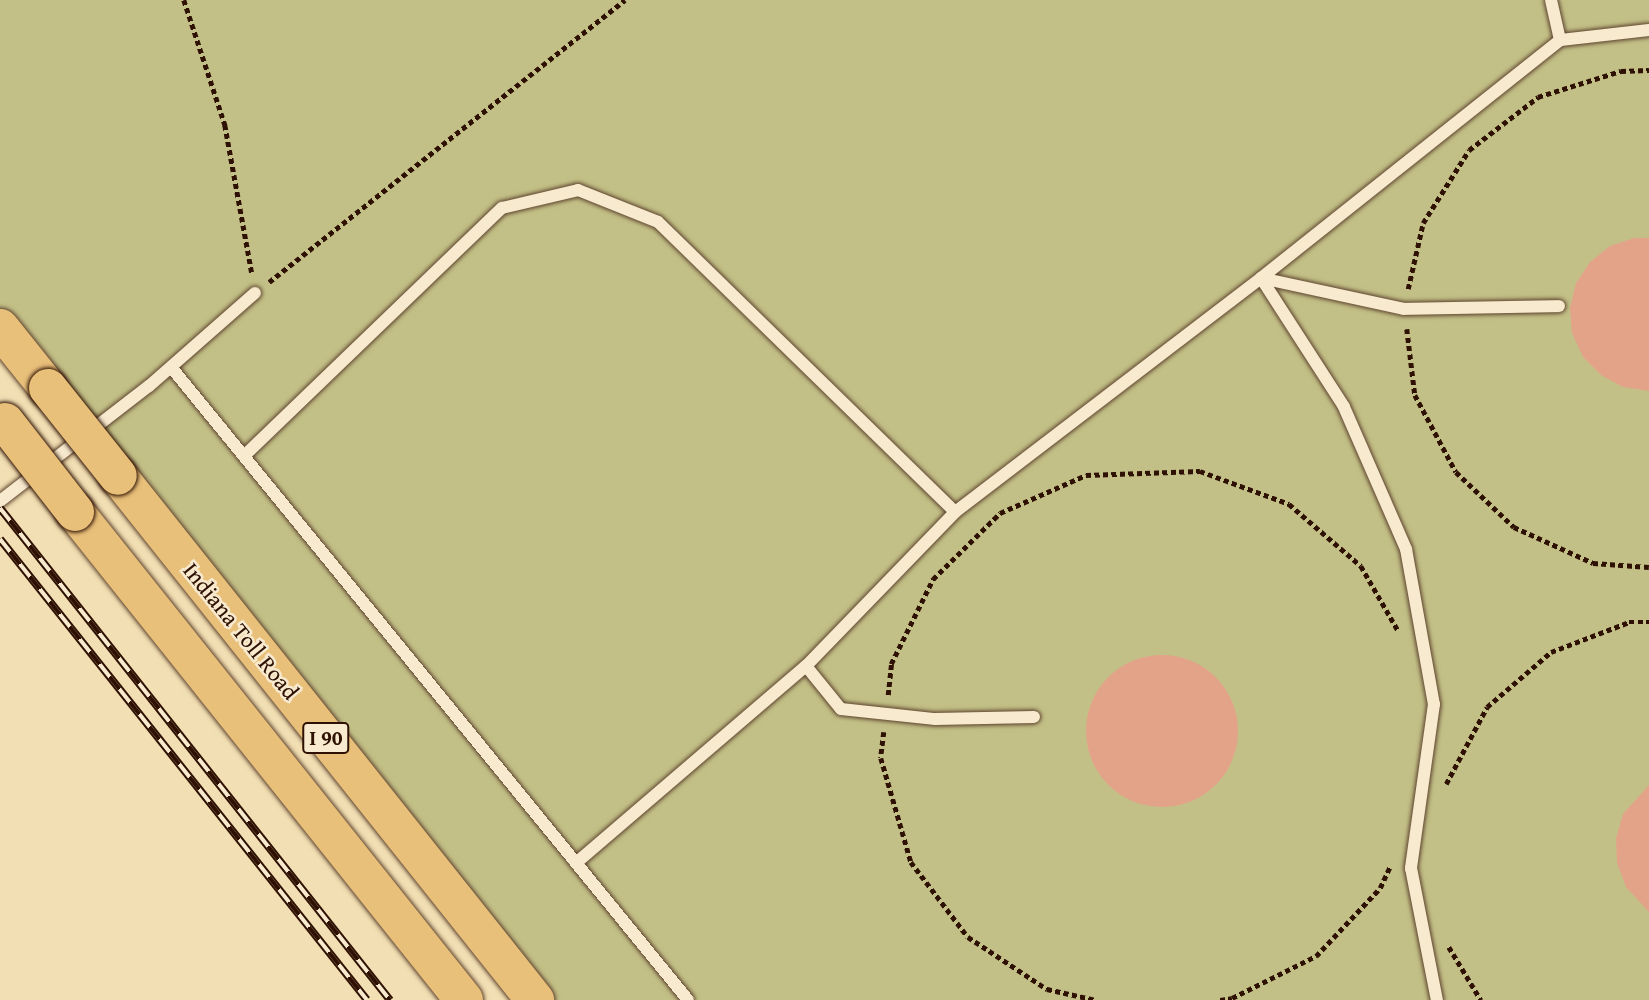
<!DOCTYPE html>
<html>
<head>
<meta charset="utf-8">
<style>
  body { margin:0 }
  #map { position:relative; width:1649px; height:1000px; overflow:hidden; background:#f2dfb3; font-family:"Gentium Book Plus",serif }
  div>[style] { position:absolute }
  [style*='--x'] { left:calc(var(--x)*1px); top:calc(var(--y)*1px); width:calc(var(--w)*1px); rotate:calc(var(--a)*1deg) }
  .green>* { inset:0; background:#c3c087 }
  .building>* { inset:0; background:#e3a389 }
  .round { border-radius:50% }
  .path>* { height:4.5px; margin-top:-2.25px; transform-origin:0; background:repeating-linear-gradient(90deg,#2e1103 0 5px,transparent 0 8.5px) }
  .roads { filter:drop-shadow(0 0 2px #5f442f) drop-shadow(0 0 2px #5f442f) }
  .service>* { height:12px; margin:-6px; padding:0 6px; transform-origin:6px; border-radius:6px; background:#f7eace }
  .motorway>* { height:38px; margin:-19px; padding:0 19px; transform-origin:19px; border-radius:19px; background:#e9c07a }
  .rail>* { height:8px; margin-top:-4px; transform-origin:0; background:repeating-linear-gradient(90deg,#f7eace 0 16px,#2e1103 0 32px); box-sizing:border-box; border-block:2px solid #2e1103 }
  .bridges { filter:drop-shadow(0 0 2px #2e1103) drop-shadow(0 0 2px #2e1103) }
  .motorway-bridge>* { height:38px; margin:-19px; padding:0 19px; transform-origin:19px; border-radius:19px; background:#e9c07a }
  span { translate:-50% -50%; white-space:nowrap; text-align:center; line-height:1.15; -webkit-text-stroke:5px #f7eace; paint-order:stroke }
  .shield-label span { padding:2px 5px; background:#f7eace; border:2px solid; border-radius:5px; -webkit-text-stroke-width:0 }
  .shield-label { font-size:21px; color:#2e1103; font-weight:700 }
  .street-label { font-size:23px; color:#2e1103 }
</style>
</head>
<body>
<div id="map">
  <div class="green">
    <i style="clip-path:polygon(0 0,1649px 0,1649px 1000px,535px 1000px,0 328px)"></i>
  </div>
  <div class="building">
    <i style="clip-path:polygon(1634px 238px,1649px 238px,1649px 391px,1623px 387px,1601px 375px,1583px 357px,1572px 333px,1570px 308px,1576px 283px,1590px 262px,1610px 246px)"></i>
    <i class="round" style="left:1086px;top:655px;width:152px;height:152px"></i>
    <i style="clip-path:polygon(1649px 785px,1649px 912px,1626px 887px,1617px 863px,1616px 838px,1623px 814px)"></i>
  </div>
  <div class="path">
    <i style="--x:184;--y:0;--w:132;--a:71.8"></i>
    <i style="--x:225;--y:125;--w:151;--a:79.7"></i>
    <i style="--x:269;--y:282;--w:454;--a:-38.4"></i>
    <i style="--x:1408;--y:289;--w:68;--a:-77.2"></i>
    <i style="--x:1423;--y:223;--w:86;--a:-57.8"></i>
    <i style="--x:1469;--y:150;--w:87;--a:-37.5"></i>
    <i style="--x:1538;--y:97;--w:87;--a:-17.4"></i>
    <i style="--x:1621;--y:71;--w:28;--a:-2"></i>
    <i style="--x:1407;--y:329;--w:66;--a:83.1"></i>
    <i style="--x:1415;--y:395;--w:87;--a:62"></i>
    <i style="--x:1456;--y:472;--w:80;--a:43.5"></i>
    <i style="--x:1514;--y:527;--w:87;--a:24.5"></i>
    <i style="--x:1593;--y:563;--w:56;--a:4.1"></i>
    <i style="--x:888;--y:695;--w:31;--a:-84"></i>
    <i style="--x:891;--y:664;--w:95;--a:-63.7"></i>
    <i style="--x:933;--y:579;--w:94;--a:-44.6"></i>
    <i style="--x:1000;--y:513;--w:94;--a:-23.8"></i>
    <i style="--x:1086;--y:475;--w:114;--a:-2"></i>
    <i style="--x:1200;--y:471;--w:95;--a:20.3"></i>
    <i style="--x:1289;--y:504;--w:95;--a:40.7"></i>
    <i style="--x:1361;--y:566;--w:76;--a:60.1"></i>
    <i style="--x:884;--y:732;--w:26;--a:97"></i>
    <i style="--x:881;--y:758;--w:108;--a:73.9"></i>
    <i style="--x:911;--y:862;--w:94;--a:52.8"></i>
    <i style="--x:968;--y:937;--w:95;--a:33.4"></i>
    <i style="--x:1047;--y:989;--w:50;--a:12.7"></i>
    <i style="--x:1446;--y:784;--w:87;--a:-62"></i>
    <i style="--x:1487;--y:707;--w:84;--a:-40.7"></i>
    <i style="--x:1551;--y:652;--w:84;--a:-21"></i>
    <i style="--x:1629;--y:622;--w:20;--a:0"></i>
    <i style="--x:1449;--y:947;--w:62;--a:58.9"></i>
    <i style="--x:1220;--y:1000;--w:12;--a:-9"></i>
    <i style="--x:1232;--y:998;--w:94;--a:-26.6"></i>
    <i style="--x:1316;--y:956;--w:93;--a:-46.7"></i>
    <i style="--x:1380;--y:888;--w:23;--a:-65"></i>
  </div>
  <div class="roads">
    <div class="service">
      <i style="--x:1551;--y:0;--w:41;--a:77.3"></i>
      <i style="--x:1261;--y:278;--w:153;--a:57.2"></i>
      <i style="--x:1344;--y:407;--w:155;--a:66.4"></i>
      <i style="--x:1406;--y:549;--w:158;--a:79.8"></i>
      <i style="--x:1434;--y:704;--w:166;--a:98"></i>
      <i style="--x:1411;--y:868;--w:135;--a:78.9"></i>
      <i style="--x:1261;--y:278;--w:146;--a:12.2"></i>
      <i style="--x:1404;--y:309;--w:155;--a:-1.1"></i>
      <i style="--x:171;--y:367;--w:817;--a:50.76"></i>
      <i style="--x:244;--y:456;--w:358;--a:-43.9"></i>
      <i style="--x:502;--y:208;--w:78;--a:-13.3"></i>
      <i style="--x:578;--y:190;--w:86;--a:21.8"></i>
      <i style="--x:658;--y:222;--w:415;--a:44.3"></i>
      <i style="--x:0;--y:501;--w:188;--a:-37.7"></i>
      <i style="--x:149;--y:386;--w:141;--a:-41.3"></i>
      <i style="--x:806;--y:666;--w:55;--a:50.9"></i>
      <i style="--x:841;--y:709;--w:95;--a:6.1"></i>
      <i style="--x:935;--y:719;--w:99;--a:-1.2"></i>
      <i style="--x:576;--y:863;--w:303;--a:-40.6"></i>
      <i style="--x:806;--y:666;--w:214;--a:-45.9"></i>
      <i style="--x:955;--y:512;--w:385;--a:-37.4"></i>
      <i style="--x:1261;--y:278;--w:382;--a:-38.5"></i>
      <i style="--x:1560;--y:40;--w:90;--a:-6.4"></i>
    </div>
    <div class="motorway">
      <i style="--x:0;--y:328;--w:77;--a:51.3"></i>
      <i style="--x:118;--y:476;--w:670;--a:51.49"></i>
      <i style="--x:75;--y:512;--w:624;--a:51.44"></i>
    </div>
  </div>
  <div class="rail">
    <i style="--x:0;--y:508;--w:628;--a:51.6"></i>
    <i style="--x:0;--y:539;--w:589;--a:51.48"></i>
  </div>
  <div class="bridges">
    <div class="motorway-bridge">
      <i style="--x:48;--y:388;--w:112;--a:51.5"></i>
      <i style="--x:5;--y:422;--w:114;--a:52.1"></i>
    </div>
  </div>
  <div class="shield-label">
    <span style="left:326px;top:738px">I 90</span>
  </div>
  <div class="street-label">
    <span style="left:241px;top:631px;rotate:51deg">Indiana Toll Road</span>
  </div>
</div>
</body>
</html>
